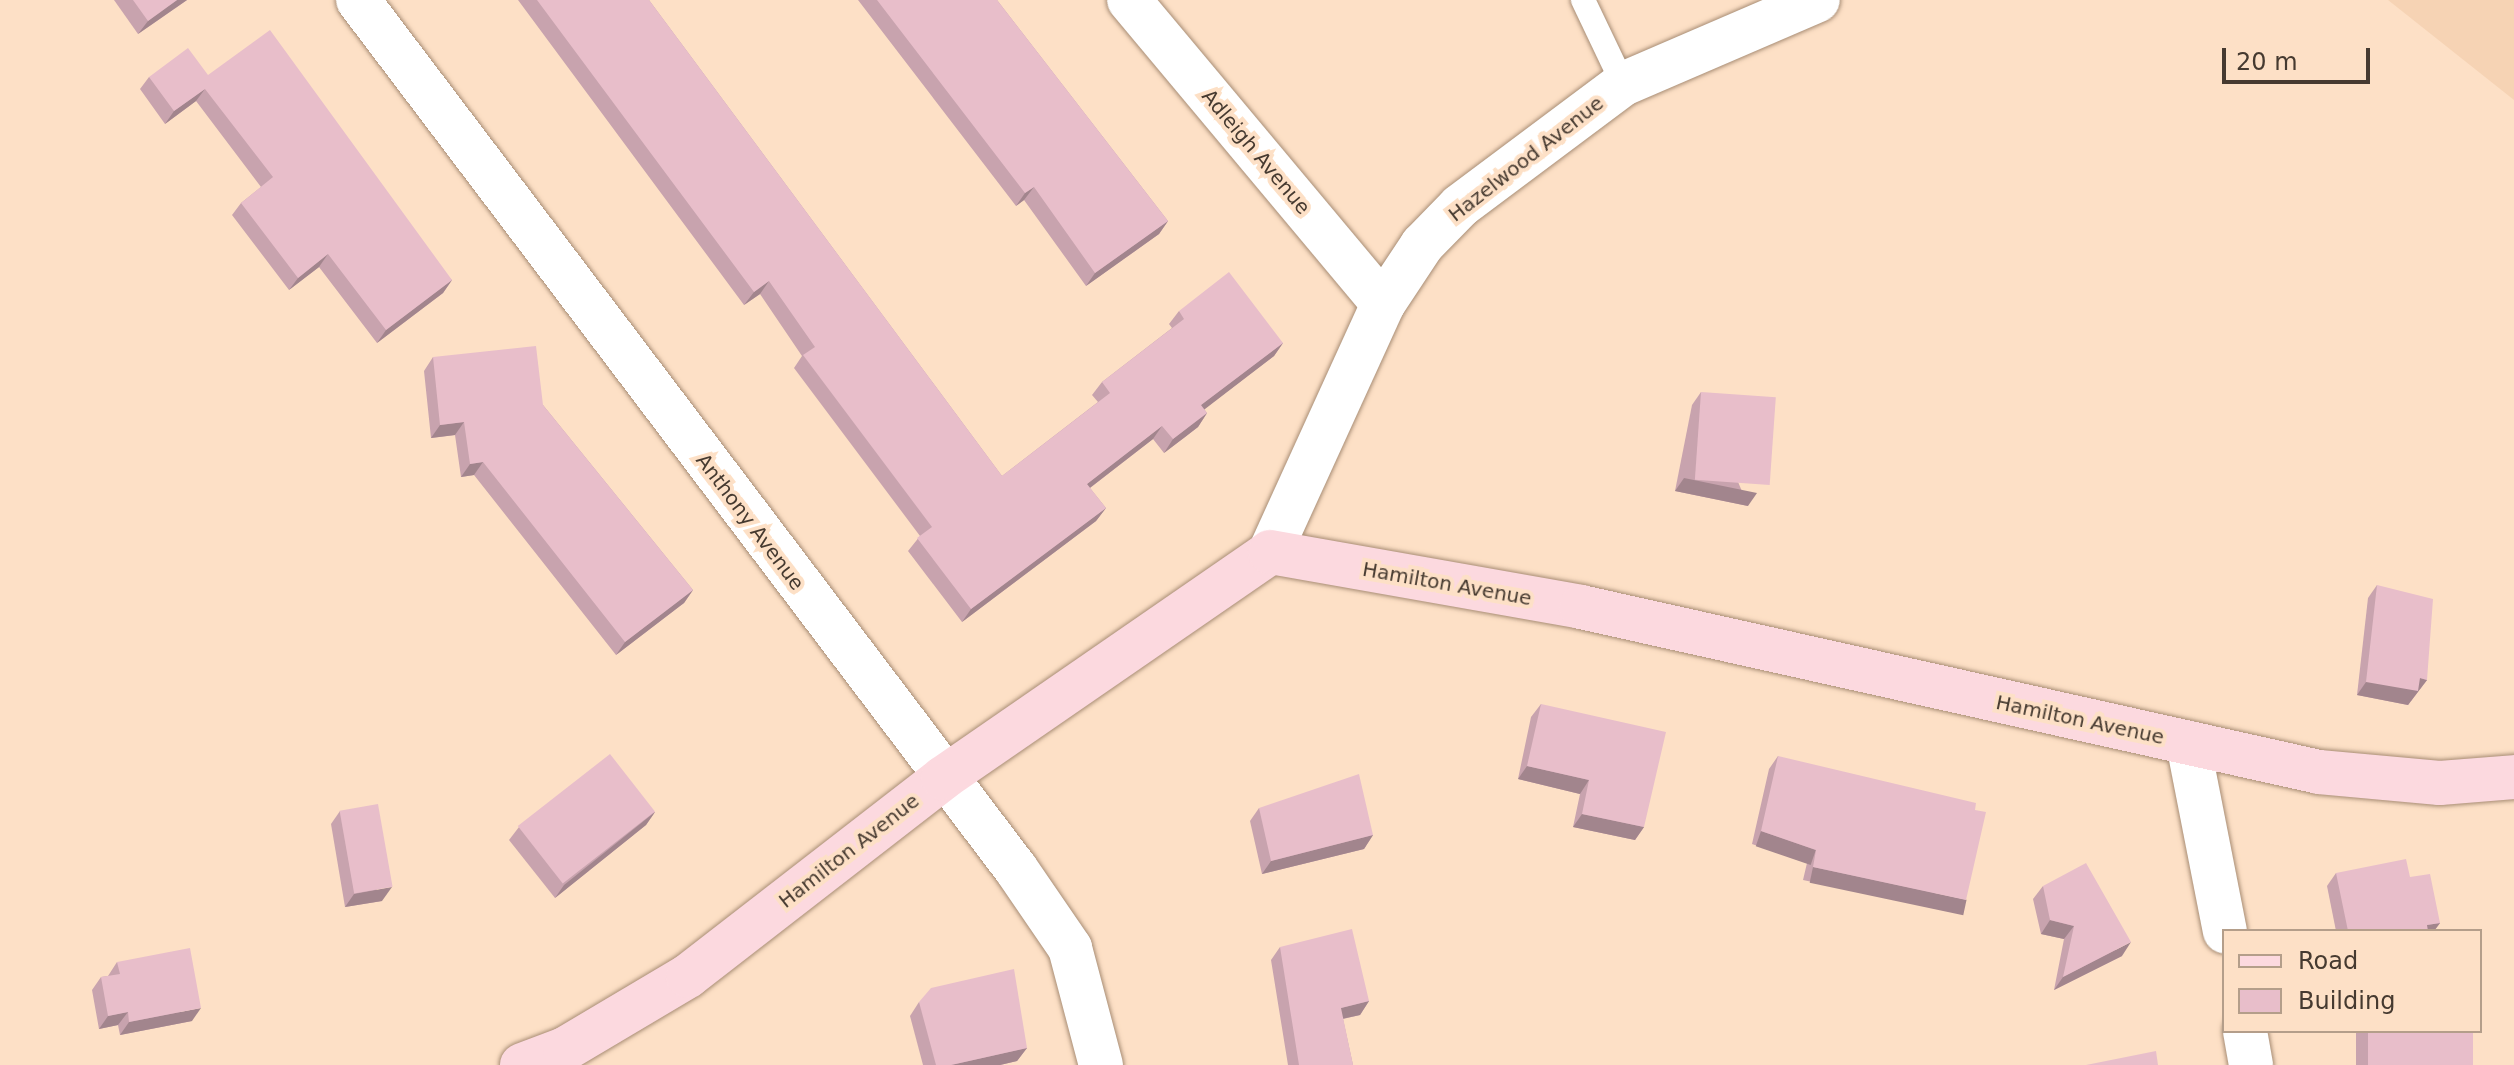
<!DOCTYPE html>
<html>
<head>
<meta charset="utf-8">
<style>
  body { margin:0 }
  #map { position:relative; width:2514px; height:1065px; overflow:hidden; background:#fde0c6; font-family:"DejaVu Sans",sans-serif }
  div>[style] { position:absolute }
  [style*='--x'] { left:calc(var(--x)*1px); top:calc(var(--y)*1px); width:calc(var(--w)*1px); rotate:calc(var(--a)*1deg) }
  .built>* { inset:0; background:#f6d3b4 }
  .roads { filter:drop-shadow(0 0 2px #a88d75) drop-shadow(0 0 2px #a88d75) }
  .lane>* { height:24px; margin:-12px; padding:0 12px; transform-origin:12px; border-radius:12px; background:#fff }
  .street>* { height:44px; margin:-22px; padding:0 22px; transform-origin:22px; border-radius:22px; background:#fff }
  .secondary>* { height:44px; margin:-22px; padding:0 22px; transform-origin:22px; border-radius:22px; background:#fcd9df }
  .wall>* { inset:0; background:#c8a3ae; transform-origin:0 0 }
  .shaded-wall>* { inset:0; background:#a2858d; transform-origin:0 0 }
  .building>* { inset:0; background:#e8beca; transform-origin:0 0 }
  span { translate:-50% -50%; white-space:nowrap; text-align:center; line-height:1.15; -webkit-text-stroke:8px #fde0c6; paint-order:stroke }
  .street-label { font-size:20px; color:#463a30 }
  .legend { position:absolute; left:2222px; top:929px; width:260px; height:104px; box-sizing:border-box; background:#fde0c6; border:2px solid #b49e8a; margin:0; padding:10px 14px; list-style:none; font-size:24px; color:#463a30 }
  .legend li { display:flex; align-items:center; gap:16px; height:40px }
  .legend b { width:40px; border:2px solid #b49e8a }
  .scale { position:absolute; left:2222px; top:48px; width:148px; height:36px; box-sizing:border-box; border:4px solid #463a30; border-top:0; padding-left:10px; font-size:24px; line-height:28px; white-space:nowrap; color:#463a30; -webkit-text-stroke:6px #fde0c6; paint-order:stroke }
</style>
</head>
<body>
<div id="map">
  <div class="built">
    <i style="clip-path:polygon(2388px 0,2514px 0,2514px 100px)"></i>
  </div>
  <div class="roads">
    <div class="lane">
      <i style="--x:1583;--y:0;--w:93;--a:64.5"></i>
    </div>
    <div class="street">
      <i style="--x:358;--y:0;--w:1090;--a:52.87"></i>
      <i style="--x:1016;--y:869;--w:96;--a:55.6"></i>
      <i style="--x:1070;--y:948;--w:121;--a:75.2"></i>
      <i style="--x:1129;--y:0;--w:396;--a:50.1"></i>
      <i style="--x:1270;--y:552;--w:273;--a:-65.5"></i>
      <i style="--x:1383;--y:304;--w:71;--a:-56.5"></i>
      <i style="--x:1422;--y:245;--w:54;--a:-45.7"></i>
      <i style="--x:1460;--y:206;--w:204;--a:-36.8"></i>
      <i style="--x:1623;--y:84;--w:212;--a:-23.3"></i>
      <i style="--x:2188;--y:743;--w:192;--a:78.9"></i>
      <i style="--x:2245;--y:1031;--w:35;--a:80"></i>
    </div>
    <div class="secondary">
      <i style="--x:522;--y:1065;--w:46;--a:-20.4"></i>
      <i style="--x:565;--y:1049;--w:143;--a:-30.7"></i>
      <i style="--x:688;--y:976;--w:323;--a:-37.8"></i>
      <i style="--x:943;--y:778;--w:397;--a:-34.6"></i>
      <i style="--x:1270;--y:552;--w:316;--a:10"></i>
      <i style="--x:1581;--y:607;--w:756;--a:12.6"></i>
      <i style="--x:2319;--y:772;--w:121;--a:5.2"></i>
      <i style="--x:2440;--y:783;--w:74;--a:-4.6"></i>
    </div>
  </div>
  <div class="wall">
    <i style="clip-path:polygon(114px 0,187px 0,138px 34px)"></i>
    <i style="clip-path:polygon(518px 0,649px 0,1002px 476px,1098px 402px,1092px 395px,1102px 382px,1172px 328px,1169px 324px,1179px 311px,1283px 343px,1274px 356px,1204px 409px,1207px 413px,1198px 427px,1164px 453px,1153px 439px,1090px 488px,1106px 508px,1096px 521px,962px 622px,908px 551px,920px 536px,794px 368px,802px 356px,760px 294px,744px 305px)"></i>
    <i style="clip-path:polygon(858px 0,997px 0,1168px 221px,1159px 234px,1086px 286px,1024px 200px,1016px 206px)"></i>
    <i style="clip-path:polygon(208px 75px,452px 280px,443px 293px,377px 343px,319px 267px,289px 290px,232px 215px,241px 203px,261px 187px,196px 101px,165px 124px,140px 89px,149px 77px)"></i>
    <i style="clip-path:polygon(433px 357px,543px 405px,693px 590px,684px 603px,616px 655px,474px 475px,461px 477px,455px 435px,431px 438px,424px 371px)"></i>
    <i style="clip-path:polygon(1701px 392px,1748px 506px,1675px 491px,1692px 405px)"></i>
    <i style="clip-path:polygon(2377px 585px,2427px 680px,2408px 705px,2357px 695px,2368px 598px)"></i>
    <i style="clip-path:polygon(1541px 704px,1644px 827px,1635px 840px,1573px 827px,1580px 794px,1518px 779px,1531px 717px)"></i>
    <i style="clip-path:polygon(1778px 756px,1957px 913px,1803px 880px,1807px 863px,1752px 844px,1769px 769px)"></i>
    <i style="clip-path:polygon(1259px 808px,1373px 835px,1364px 849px,1262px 874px,1250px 821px)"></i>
    <i style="clip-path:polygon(340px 811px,382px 901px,345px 907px,331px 824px)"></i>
    <i style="clip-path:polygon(655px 812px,646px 825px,555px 898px,509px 840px,519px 827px)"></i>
    <i style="clip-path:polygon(2336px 873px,2410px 877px,2440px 923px,2434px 931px,2336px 931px,2327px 886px)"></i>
    <i style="clip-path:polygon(2043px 886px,2122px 956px,2054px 990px,2064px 939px,2041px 934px,2033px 899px)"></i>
    <i style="clip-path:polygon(1280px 947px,1369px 1001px,1360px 1015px,1343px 1019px,1353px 1065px,1288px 1065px,1271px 960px)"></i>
    <i style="clip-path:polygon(117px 962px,192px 1021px,120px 1035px,118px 1025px,99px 1029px,92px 990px,101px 977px,108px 976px)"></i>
    <i style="clip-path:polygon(919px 1002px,1027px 1048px,1017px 1061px,1000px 1065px,923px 1065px,910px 1016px)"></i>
    <i style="left:2356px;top:1031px;width:117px;height:35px"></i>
  </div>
  <div class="shaded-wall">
    <i style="clip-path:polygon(177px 0,187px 0,138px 34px,148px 21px)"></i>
    <i style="clip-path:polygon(205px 89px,196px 101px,165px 124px,174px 111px)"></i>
    <i style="clip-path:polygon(1034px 187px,1024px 200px,1016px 206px,1025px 193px)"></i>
    <i style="clip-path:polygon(1168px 221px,1159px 234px,1086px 286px,1095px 273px)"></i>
    <i style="clip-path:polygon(328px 254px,319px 267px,289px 290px,298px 278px)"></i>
    <i style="clip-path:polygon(452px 280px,443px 293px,377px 343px,386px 330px)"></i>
    <i style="clip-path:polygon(769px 281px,760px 294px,744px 305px,754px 292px)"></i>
    <i style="clip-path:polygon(1283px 343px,1274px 356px,1192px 419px,1201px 405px)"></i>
    <i style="clip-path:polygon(1207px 413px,1198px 427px,1164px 453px,1173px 439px)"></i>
    <i style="clip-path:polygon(464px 422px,455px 435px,431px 438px,440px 425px)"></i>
    <i style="clip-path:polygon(1162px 426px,1153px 439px,1078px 497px,1087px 484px)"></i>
    <i style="clip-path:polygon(483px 462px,474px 475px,461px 477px,470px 464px)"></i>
    <i style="clip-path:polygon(1684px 478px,1757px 493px,1748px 506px,1675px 491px)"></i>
    <i style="clip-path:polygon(1106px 508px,1096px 521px,962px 622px,971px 609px)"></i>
    <i style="clip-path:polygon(693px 590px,684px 603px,616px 655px,625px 642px)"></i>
    <i style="clip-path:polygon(2420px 678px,2427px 680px,2408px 705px,2357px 695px,2366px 682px)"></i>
    <i style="clip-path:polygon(1527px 766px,1589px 780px,1580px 794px,1518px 779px)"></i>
    <i style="clip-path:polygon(655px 812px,646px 825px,555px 898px,564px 885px)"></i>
    <i style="clip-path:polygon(1582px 814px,1644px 827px,1635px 840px,1573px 827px)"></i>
    <i style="left:1761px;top:831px;width:58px;height:16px;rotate:19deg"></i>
    <i style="clip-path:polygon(1373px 835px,1364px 849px,1262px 874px,1271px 861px)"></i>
    <i style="left:1813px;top:867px;width:157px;height:16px;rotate:12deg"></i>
    <i style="clip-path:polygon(392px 887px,382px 901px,345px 907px,354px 894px)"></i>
    <i style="clip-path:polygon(2050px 920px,2074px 926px,2064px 939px,2041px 934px)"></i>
    <i style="clip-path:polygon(2440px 923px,2434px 931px,2423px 931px,2427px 925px)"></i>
    <i style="clip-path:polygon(2131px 942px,2122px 956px,2054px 990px,2063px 977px)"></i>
    <i style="clip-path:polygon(1369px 1001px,1360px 1015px,1332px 1021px,1341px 1008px)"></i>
    <i style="clip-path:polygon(201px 1008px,192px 1021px,120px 1035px,129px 1022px)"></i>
    <i style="clip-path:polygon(128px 1012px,118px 1025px,99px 1029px,108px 1016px)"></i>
    <i style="clip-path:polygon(1027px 1048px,1017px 1061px,1000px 1065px,951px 1065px)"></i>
  </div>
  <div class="building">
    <i style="clip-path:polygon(133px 0,177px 0,148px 21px)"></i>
    <i style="clip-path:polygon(537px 0,649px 0,1002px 476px,1110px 393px,1102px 382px,1184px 319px,1179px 311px,1229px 272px,1283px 343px,1201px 405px,1207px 413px,1173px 439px,1162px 426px,1087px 484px,1106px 508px,971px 609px,917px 538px,932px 527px,803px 355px,815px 347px,769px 281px,754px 292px)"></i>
    <i style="clip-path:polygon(877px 0,997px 0,1168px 221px,1095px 273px,1034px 187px,1025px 193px)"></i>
    <i style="clip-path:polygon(270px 30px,452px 280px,386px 330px,328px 254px,298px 278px,241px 203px,273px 177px,205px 89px,174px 111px,149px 77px,188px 48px,208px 75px)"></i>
    <i style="clip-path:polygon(536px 346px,543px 405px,693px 590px,625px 642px,483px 462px,470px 464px,464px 422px,440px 425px,433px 357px)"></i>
    <i style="left:1701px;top:392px;width:75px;height:88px;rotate:4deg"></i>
    <i style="clip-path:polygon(2377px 585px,2433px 599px,2427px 680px,2420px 678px,2418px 691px,2366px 682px)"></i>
    <i style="clip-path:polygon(1541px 704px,1666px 732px,1644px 827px,1582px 814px,1589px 780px,1527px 766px)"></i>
    <i style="left:610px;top:754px;width:73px;height:117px;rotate:52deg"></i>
    <i style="clip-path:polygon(1778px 756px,1976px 803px,1975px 810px,1986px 812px,1966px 900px,1813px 867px,1816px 850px,1761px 831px)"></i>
    <i style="clip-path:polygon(1359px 774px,1373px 835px,1271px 861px,1259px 808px)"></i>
    <i style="left:378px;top:804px;width:84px;height:39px;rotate:80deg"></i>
    <i style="clip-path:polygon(2406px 859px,2410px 877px,2430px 874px,2440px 923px,2427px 925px,2428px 931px,2348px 931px,2336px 873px)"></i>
    <i style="clip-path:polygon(2086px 863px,2131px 942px,2063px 977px,2074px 926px,2050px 920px,2043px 886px)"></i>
    <i style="clip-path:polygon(1352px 929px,1369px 1001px,1341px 1008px,1353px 1065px,1299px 1065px,1280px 947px)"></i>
    <i style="clip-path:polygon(190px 948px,201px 1008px,129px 1022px,128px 1012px,108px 1016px,101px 977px,120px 974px,117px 962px)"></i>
    <i style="clip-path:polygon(1014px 969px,1027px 1048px,951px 1065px,936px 1065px,919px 1002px,931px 988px)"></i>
    <i style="left:2368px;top:1031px;width:105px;height:35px"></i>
    <i style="clip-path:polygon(2156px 1051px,2158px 1065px,2086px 1065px)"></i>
  </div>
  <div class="street-label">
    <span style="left:1256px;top:152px;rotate:50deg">Adleigh Avenue</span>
    <span style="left:1526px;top:159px;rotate:-38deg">Hazelwood Avenue</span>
    <span style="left:750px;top:522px;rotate:53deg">Anthony Avenue</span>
    <span style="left:1447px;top:584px;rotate:10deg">Hamilton Avenue</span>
    <span style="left:2080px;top:720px;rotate:12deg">Hamilton Avenue</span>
    <span style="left:849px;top:851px;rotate:-38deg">Hamilton Avenue</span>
  </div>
  <ul class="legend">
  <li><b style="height:10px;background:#fcd9df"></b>Road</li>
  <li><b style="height:22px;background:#e8beca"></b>Building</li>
  </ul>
  <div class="scale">20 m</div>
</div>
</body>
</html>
